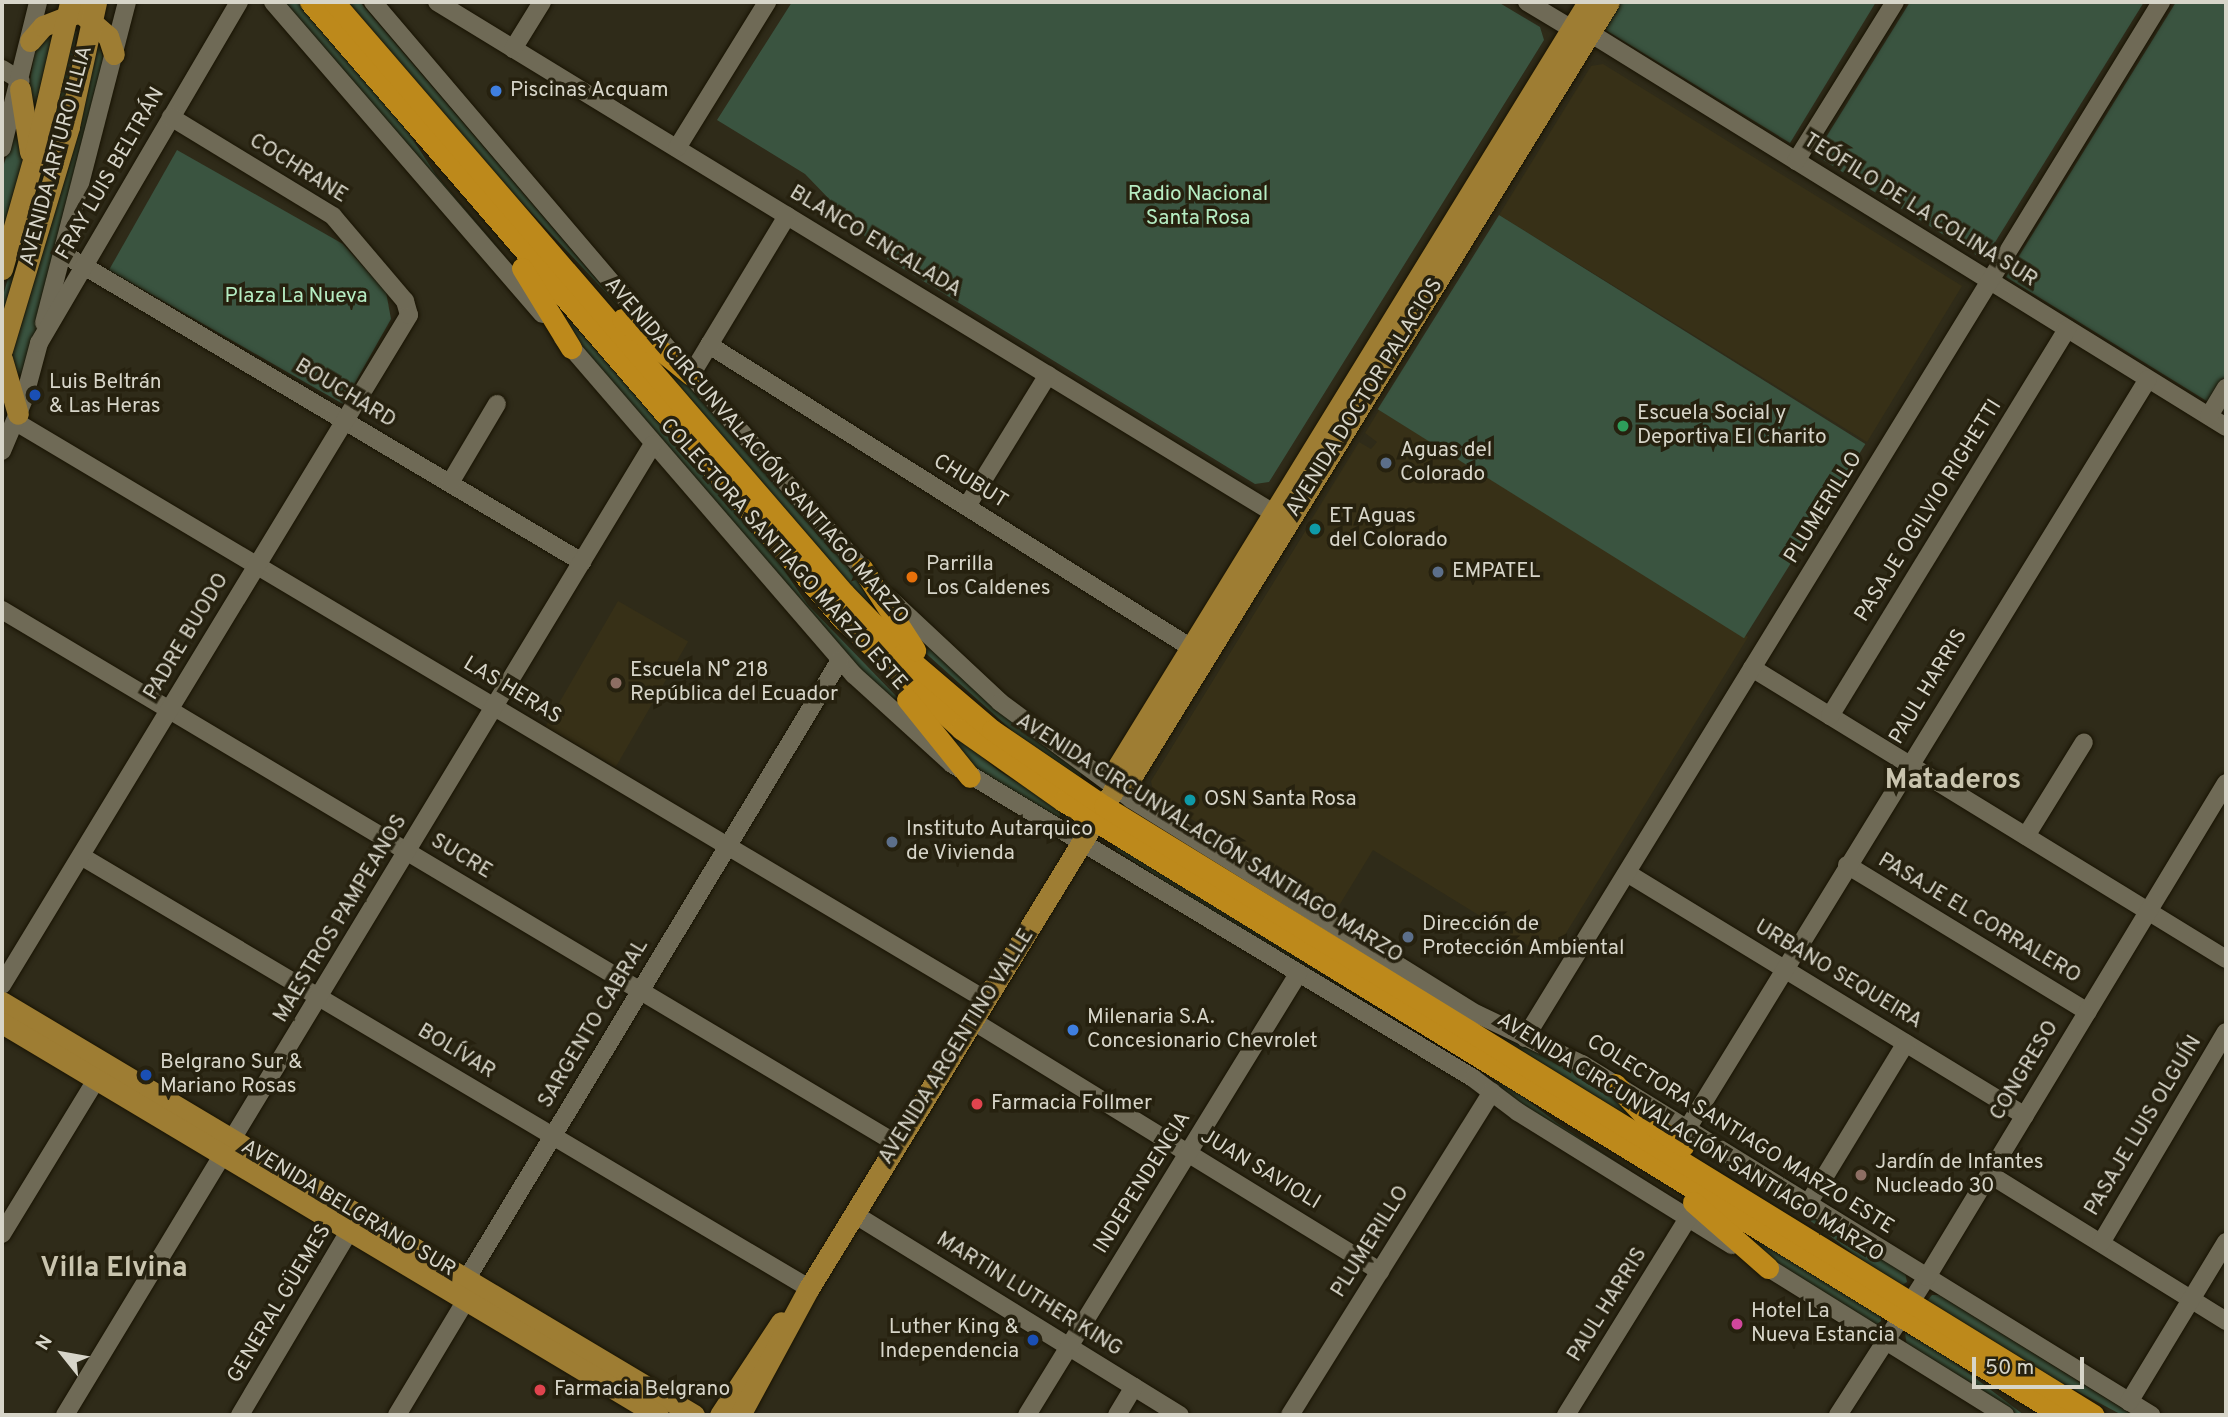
<!DOCTYPE html>
<html>
<head>
<meta charset="utf-8">
<style>
  body { margin:0 }
  #map { position:relative; width:2228px; height:1417px; overflow:hidden; background:#2f2b19; font-family:Overpass,sans-serif }
  div>[style] { position:absolute }
  [style*='--x'] { left:calc(var(--x)*1px); top:calc(var(--y)*1px); width:calc(var(--w)*1px); rotate:calc(var(--a)*1deg) }
  .built>* { inset:0; background:#373017; transform-origin:0 0 }
  .green>* { inset:0; background:#3a5440; transform-origin:0 0 }
  .roads { filter:drop-shadow(0 0 2px #181303) drop-shadow(0 0 2px #181303) }
  .minor>* { height:18px; margin:-9px; padding:0 9px; transform-origin:9px; border-radius:9px; background:#6f6a56 }
  .major>* { height:21px; margin:-10.5px; padding:0 10.5px; transform-origin:10.5px; border-radius:10.5px; background:#9e7d33 }
  .highway>* { height:21px; margin:-10.5px; padding:0 10.5px; transform-origin:10.5px; border-radius:10.5px; background:#bd891b }
  .dots>* { width:19px; height:19px; translate:-50% -50%; box-sizing:border-box; border:4px solid #26210f; border-radius:50% }
  span { translate:-50% -50%; white-space:nowrap; text-align:center; line-height:1.15; -webkit-text-stroke:7px #26210f; paint-order:stroke }
  .poi-label { font-size:21px; color:#d7d5c9 }
  .left { translate:0 -50%; text-align:left }
  .right { translate:-100% -50%; text-align:right }
  .street-label { font-size:21px; color:#d7d5c9 }
  .park-label { font-size:21px; color:#b6edc3 }
  .district-label { font-size:28px; color:#c9c4ae; font-weight:700 }
  .frame { position:absolute; inset:0; border:4px solid #d7d5c9; pointer-events:none }
  .north { position:absolute; left:28px; top:1319px; width:70px; height:70px; -webkit-text-stroke:5px #26210f; paint-order:stroke; rotate:301deg; font-size:19px; font-weight:700; line-height:28px; text-align:center; color:#d7d5c9 }
  .north::after { content:''; display:block; margin:auto; width:24px; height:32px; background:#d7d5c9; clip-path:polygon(50% 0,100% 100%,50% 72%,0 100%) }
  .scale { position:absolute; left:1972px; top:1357px; width:112px; height:32px; box-sizing:border-box; border:4px solid #d7d5c9; border-top:0; padding-left:9px; font-size:21px; line-height:24px; white-space:nowrap; color:#d7d5c9; -webkit-text-stroke:5px #26210f; paint-order:stroke }
</style>
</head>
<body>
<div id="map">
  <div class="built">
    <i style="clip-path:polygon(1603px 64px,1962px 286px,1867px 442px,1499px 215px,1591px 66px)"></i>
    <i style="clip-path:polygon(1379px 410px,1748px 637px,1550px 959px,1373px 850px,1337px 909px,1154px 796px,1151px 781px,1306px 530px,1318px 537px,1324px 528px,1311px 520px,1359px 442px,1371px 449px,1377px 442px,1365px 433px)"></i>
    <i style="left:618px;top:601px;width:81px;height:145px;rotate:30deg"></i>
  </div>
  <div class="green">
    <i style="clip-path:polygon(284px 2px,300px 2px,391px 106px,436px 175px,529px 285px)"></i>
    <i style="clip-path:polygon(347px 2px,360px 2px,627px 315px,476px 154px)"></i>
    <i style="clip-path:polygon(792px 2px,1498px 2px,1540px 27px,1544px 40px,1269px 482px,1255px 484px,887px 259px,805px 174px,717px 120px)"></i>
    <i style="clip-path:polygon(1621px 2px,1876px 2px,1790px 143px,1604px 29px)"></i>
    <i style="clip-path:polygon(1910px 2px,2144px 2px,1984px 260px,1815px 155px)"></i>
    <i style="clip-path:polygon(2176px 2px,2226px 2px,2226px 413px,2006px 277px)"></i>
    <i style="clip-path:polygon(55px 27px,37px 119px,27px 98px,36px 45px)"></i>
    <i style="clip-path:polygon(77px 31px,65px 107px,2px 324px,2px 299px,38px 175px,72px 33px)"></i>
    <i style="clip-path:polygon(97px 38px,105px 64px,21px 387px,11px 351px)"></i>
    <i style="clip-path:polygon(17px 124px,25px 156px,2px 235px,2px 170px)"></i>
    <i style="clip-path:polygon(177px 150px,343px 244px,386px 292px,391px 319px,343px 404px,109px 270px)"></i>
    <i style="left:1499px;top:215px;width:432px;height:229px;rotate:32deg"></i>
    <i style="clip-path:polygon(552px 300px,768px 547px,808px 605px,926px 727px,872px 683px,586px 354px)"></i>
    <i style="clip-path:polygon(640px 342px,689px 387px,847px 565px,888px 629px)"></i>
    <i style="clip-path:polygon(908px 628px,988px 703px,1081px 772px,1081px 778px,1036px 752px,921px 649px)"></i>
    <i style="clip-path:polygon(935px 719px,999px 771px,1059px 808px,1060px 816px,1057px 819px,982px 776px)"></i>
    <i style="clip-path:polygon(1140px 813px,1495px 1034px,1568px 1065px,1604px 1088px,1650px 1130px,1135px 814px)"></i>
    <i style="clip-path:polygon(1116px 845px,1509px 1086px,1557px 1123px,1704px 1220px,1517px 1101px,1484px 1074px,1241px 931px,1116px 850px)"></i>
    <i style="clip-path:polygon(1662px 1124px,1905px 1272px,1907px 1282px,1902px 1285px,1865px 1263px,1799px 1212px)"></i>
    <i style="clip-path:polygon(1726px 1220px,1881px 1315px,1881px 1321px,1876px 1325px,1764px 1257px)"></i>
    <i style="clip-path:polygon(1932px 1295px,1939px 1295px,2133px 1415px,2122px 1415px,2035px 1369px,1927px 1301px)"></i>
    <i style="clip-path:polygon(1905px 1333px,1938px 1350px,2024px 1415px,2016px 1415px,1907px 1347px)"></i>
  </div>
  <div class="roads">
    <div class="minor">
      <i style="--x:273;--y:2;--w:412;--a:49.2"></i>
      <i style="--x:373;--y:2;--w:490;--a:49.6"></i>
      <i style="--x:691;--y:375;--w:270;--a:48.5"></i>
      <i style="--x:437;--y:2;--w:994;--a:31.42"></i>
      <i style="--x:1527;--y:2;--w:52;--a:31"></i>
      <i style="--x:1572;--y:29;--w:18;--a:13"></i>
      <i style="--x:1590;--y:33;--w:748;--a:31.78"></i>
      <i style="--x:513;--y:49;--w:55;--a:-58.3"></i>
      <i style="--x:2;--y:69;--w:22;--a:32"></i>
      <i style="--x:2;--y:148;--w:150;--a:-76.1"></i>
      <i style="--x:677;--y:148;--w:172;--a:-58.3"></i>
      <i style="--x:1796;--y:161;--w:187;--a:-58.1"></i>
      <i style="--x:62;--y:253;--w:605;--a:30.72"></i>
      <i style="--x:44;--y:323;--w:332;--a:-75.5"></i>
      <i style="--x:563;--y:338;--w:445;--a:49.2"></i>
      <i style="--x:854;--y:675;--w:132;--a:42.2"></i>
      <i style="--x:952;--y:764;--w:608;--a:31.08"></i>
      <i style="--x:1473;--y:1078;--w:56;--a:37.1"></i>
      <i style="--x:1518;--y:1112;--w:252;--a:31.9"></i>
      <i style="--x:709;--y:345;--w:581;--a:32.13"></i>
      <i style="--x:691;--y:375;--w:186;--a:-58.9"></i>
      <i style="--x:2209;--y:416;--w:33;--a:-59"></i>
      <i style="--x:16;--y:422;--w:1129;--a:30.79"></i>
      <i style="--x:2;--y:451;--w:56;--a:-67.1"></i>
      <i style="--x:24;--y:399;--w:58;--a:-75"></i>
      <i style="--x:39;--y:343;--w:395;--a:-59.6"></i>
      <i style="--x:450;--y:483;--w:92;--a:-59.3"></i>
      <i style="--x:967;--y:506;--w:154;--a:-58.3"></i>
      <i style="--x:889;--y:598;--w:152;--a:43.1"></i>
      <i style="--x:1000;--y:702;--w:163;--a:36.5"></i>
      <i style="--x:1131;--y:799;--w:407;--a:31.9"></i>
      <i style="--x:1477;--y:1014;--w:116;--a:25.5"></i>
      <i style="--x:1582;--y:1064;--w:669;--a:31.67"></i>
      <i style="--x:2;--y:610;--w:1042;--a:30.82"></i>
      <i style="--x:1752;--y:668;--w:556;--a:31.55"></i>
      <i style="--x:1830;--y:716;--w:454;--a:-58.5"></i>
      <i style="--x:2026;--y:836;--w:110;--a:-58.3"></i>
      <i style="--x:81;--y:856;--w:847;--a:30.69"></i>
      <i style="--x:1847;--y:865;--w:282;--a:31.4"></i>
      <i style="--x:1627;--y:873;--w:466;--a:31.4"></i>
      <i style="--x:2;--y:985;--w:784;--a:-58.72"></i>
      <i style="--x:409;--y:315;--w:15;--a:-106"></i>
      <i style="--x:405;--y:301;--w:111;--a:-130.3"></i>
      <i style="--x:333;--y:216;--w:190;--a:-148.6"></i>
      <i style="--x:973;--y:1021;--w:478;--a:31.6"></i>
      <i style="--x:1525;--y:1038;--w:1216;--a:-58.45"></i>
      <i style="--x:1687;--y:1129;--w:880;--a:-58.42"></i>
      <i style="--x:1989;--y:1174;--w:279;--a:31.8"></i>
      <i style="--x:1808;--y:1204;--w:188;--a:-58.7"></i>
      <i style="--x:854;--y:1214;--w:383;--a:31.7"></i>
      <i style="--x:2;--y:1234;--w:192;--a:-58.6"></i>
      <i style="--x:2101;--y:1243;--w:245;--a:-59.4"></i>
      <i style="--x:1759;--y:1262;--w:290;--a:31.9"></i>
      <i style="--x:2129;--y:1402;--w:187;--a:-58.8"></i>
      <i style="--x:65;--y:1415;--w:1135;--a:-58.8"></i>
      <i style="--x:240;--y:1415;--w:227;--a:-59.3"></i>
      <i style="--x:397;--y:1415;--w:134;--a:-59"></i>
      <i style="--x:466;--y:1300;--w:20;--a:-90"></i>
      <i style="--x:466;--y:1280;--w:724;--a:-58.9"></i>
      <i style="--x:1027;--y:1415;--w:518;--a:-58.43"></i>
      <i style="--x:1117;--y:1415;--w:33;--a:-59"></i>
      <i style="--x:1290;--y:1415;--w:381;--a:-58"></i>
      <i style="--x:1566;--y:1415;--w:232;--a:-58.2"></i>
      <i style="--x:1838;--y:1415;--w:164;--a:-57.2"></i>
      <i style="--x:1927;--y:1277;--w:577;--a:-58.82"></i>
    </div>
    <div class="major">
      <i style="--x:30;--y:41;--w:20;--a:-49"></i>
      <i style="--x:43;--y:26;--w:40;--a:-21"></i>
      <i style="--x:80;--y:12;--w:37;--a:41"></i>
      <i style="--x:108;--y:36;--w:19;--a:72"></i>
      <i style="--x:20;--y:89;--w:64;--a:81"></i>
      <i style="--x:2;--y:269;--w:121;--a:-74.1"></i>
      <i style="--x:35;--y:153;--w:155;--a:-76.9"></i>
      <i style="--x:2;--y:350;--w:234;--a:-73.3"></i>
      <i style="--x:69;--y:126;--w:127;--a:-77.7"></i>
      <i style="--x:2;--y:359;--w:57;--a:73.8"></i>
      <i style="--x:1115;--y:788;--w:22;--a:-82"></i>
      <i style="--x:1118;--y:766;--w:897;--a:-58.4"></i>
      <i style="--x:2;--y:1002;--w:806;--a:30.83"></i>
      <i style="--x:2;--y:1023;--w:764;--a:30.86"></i>
      <i style="--x:720;--y:1415;--w:111;--a:-56.7"></i>
      <i style="--x:740;--y:1415;--w:145;--a:-61.5"></i>
      <i style="--x:809;--y:1288;--w:586;--a:-58.53"></i>
      <i style="--x:1115;--y:788;--w:21;--a:-35"></i>
      <i style="--x:1132;--y:776;--w:909;--a:-58.36"></i>
    </div>
    <div class="highway">
      <i style="--x:310;--y:2;--w:815;--a:49.23"></i>
      <i style="--x:842;--y:619;--w:162;--a:42.7"></i>
      <i style="--x:961;--y:729;--w:125;--a:35.2"></i>
      <i style="--x:1063;--y:801;--w:1172;--a:31.6"></i>
      <i style="--x:334;--y:2;--w:781;--a:49.21"></i>
      <i style="--x:844;--y:593;--w:85;--a:46"></i>
      <i style="--x:903;--y:654;--w:117;--a:40.5"></i>
      <i style="--x:992;--y:730;--w:135;--a:34.2"></i>
      <i style="--x:1104;--y:806;--w:1162;--a:31.6"></i>
      <i style="--x:522;--y:268;--w:94;--a:58.5"></i>
      <i style="--x:622;--y:319;--w:89;--a:39.1"></i>
      <i style="--x:862;--y:568;--w:98;--a:57.1"></i>
      <i style="--x:907;--y:699;--w:100;--a:51.1"></i>
      <i style="--x:1615;--y:1084;--w:59;--a:47.1"></i>
      <i style="--x:1655;--y:1127;--w:34;--a:34"></i>
      <i style="--x:1693;--y:1202;--w:100;--a:41.3"></i>
    </div>
  </div>
  <div class="dots">
    <i style="left:496px;top:91px;background:#3f7fe0"></i>
    <i style="left:35px;top:395px;background:#1a4fb4"></i>
    <i style="left:1623px;top:426px;background:#2e9e5b"></i>
    <i style="left:1386px;top:463px;background:#5c6f8a"></i>
    <i style="left:1315px;top:529px;background:#0f9aa8"></i>
    <i style="left:1438px;top:572px;background:#5c6f8a"></i>
    <i style="left:912px;top:577px;background:#e8710a"></i>
    <i style="left:616px;top:683px;background:#8d6e63"></i>
    <i style="left:1190px;top:800px;background:#0f9aa8"></i>
    <i style="left:892px;top:842px;background:#5c6f8a"></i>
    <i style="left:1408px;top:937px;background:#5c6f8a"></i>
    <i style="left:1073px;top:1030px;background:#3f7fe0"></i>
    <i style="left:146px;top:1075px;background:#1a4fb4"></i>
    <i style="left:977px;top:1104px;background:#e0444e"></i>
    <i style="left:1861px;top:1175px;background:#8d6e63"></i>
    <i style="left:1737px;top:1324px;background:#d1479c"></i>
    <i style="left:1033px;top:1340px;background:#1a4fb4"></i>
    <i style="left:540px;top:1390px;background:#e0444e"></i>
  </div>
  <div class="poi-label">
    <span class="left" style="left:510px;top:91px">Piscinas Acquam</span>
    <span class="left" style="left:49px;top:395px">Luis Beltrán<br>&amp; Las Heras</span>
    <span class="left" style="left:1637px;top:426px">Escuela Social y<br>Deportiva El Charito</span>
    <span class="left" style="left:1400px;top:463px">Aguas del<br>Colorado</span>
    <span class="left" style="left:1329px;top:529px">ET Aguas<br>del Colorado</span>
    <span class="left" style="left:926px;top:577px">Parrilla<br>Los Caldenes</span>
    <span class="left" style="left:1452px;top:572px">EMPATEL</span>
    <span class="left" style="left:630px;top:683px">Escuela N° 218<br>República del Ecuador</span>
    <span class="left" style="left:1204px;top:800px">OSN Santa Rosa</span>
    <span class="left" style="left:906px;top:842px">Instituto Autarquico<br>de Vivienda</span>
    <span class="left" style="left:1422px;top:937px">Dirección de<br>Protección Ambiental</span>
    <span class="left" style="left:1087px;top:1030px">Milenaria S.A.<br>Concesionario Chevrolet</span>
    <span class="left" style="left:160px;top:1075px">Belgrano Sur &amp;<br>Mariano Rosas</span>
    <span class="left" style="left:991px;top:1104px">Farmacia Follmer</span>
    <span class="left" style="left:1875px;top:1175px">Jardín de Infantes<br>Nucleado 30</span>
    <span class="left" style="left:1751px;top:1324px">Hotel La<br>Nueva Estancia</span>
    <span class="right" style="left:1019px;top:1340px">Luther King &amp;<br>Independencia</span>
    <span class="left" style="left:554px;top:1390px">Farmacia Belgrano</span>
  </div>
  <div class="street-label">
    <span style="left:57px;top:156px;rotate:-75deg">AVENIDA ARTURO ILLIA</span>
    <span style="left:298px;top:169px;rotate:32deg">COCHRANE</span>
    <span style="left:111px;top:174px;rotate:-60deg">FRAY LUIS BELTRÁN</span>
    <span style="left:1920px;top:211px;rotate:32deg">TEÓFILO DE LA COLINA SUR</span>
    <span style="left:875px;top:242px;rotate:31deg">BLANCO ENCALADA</span>
    <span style="left:345px;top:394px;rotate:31deg">BOUCHARD</span>
    <span style="left:1365px;top:398px;rotate:-58deg">AVENIDA DOCTOR PALACIOS</span>
    <span style="left:756px;top:451px;rotate:49deg">AVENIDA CIRCUNVALACIÓN SANTIAGO MARZO</span>
    <span style="left:970px;top:482px;rotate:32deg">CHUBUT</span>
    <span style="left:1824px;top:508px;rotate:-58deg">PLUMERILLO</span>
    <span style="left:1929px;top:511px;rotate:-58deg">PASAJE OGILVIO RIGHETTI</span>
    <span style="left:783px;top:555px;rotate:48deg">COLECTORA SANTIAGO MARZO ESTE</span>
    <span style="left:187px;top:637px;rotate:-59deg">PADRE BUODO</span>
    <span style="left:1929px;top:687px;rotate:-59deg">PAUL HARRIS</span>
    <span style="left:512px;top:691px;rotate:31deg">LAS HERAS</span>
    <span style="left:1209px;top:839px;rotate:32deg">AVENIDA CIRCUNVALACIÓN SANTIAGO MARZO</span>
    <span style="left:461px;top:857px;rotate:31deg">SUCRE</span>
    <span style="left:341px;top:919px;rotate:-59deg">MAESTROS PAMPEANOS</span>
    <span style="left:1979px;top:919px;rotate:31deg">PASAJE EL CORRALERO</span>
    <span style="left:1838px;top:975px;rotate:31deg">URBANO SEQUEIRA</span>
    <span style="left:594px;top:1024px;rotate:-59deg">SARGENTO CABRAL</span>
    <span style="left:957px;top:1047px;rotate:-58deg">AVENIDA ARGENTINO VALLE</span>
    <span style="left:456px;top:1052px;rotate:31deg">BOLÍVAR</span>
    <span style="left:2025px;top:1071px;rotate:-59deg">CONGRESO</span>
    <span style="left:2144px;top:1126px;rotate:-59deg">PASAJE LUIS OLGUÍN</span>
    <span style="left:1740px;top:1135px;rotate:32deg">COLECTORA SANTIAGO MARZO ESTE</span>
    <span style="left:1690px;top:1138px;rotate:32deg">AVENIDA CIRCUNVALACIÓN SANTIAGO MARZO</span>
    <span style="left:1260px;top:1170px;rotate:31deg">JUAN SAVIOLI</span>
    <span style="left:1143px;top:1183px;rotate:-58deg">INDEPENDENCIA</span>
    <span style="left:348px;top:1209px;rotate:31deg">AVENIDA BELGRANO SUR</span>
    <span style="left:1371px;top:1242px;rotate:-58deg">PLUMERILLO</span>
    <span style="left:1029px;top:1295px;rotate:32deg">MARTIN LUTHER KING</span>
    <span style="left:280px;top:1304px;rotate:-59deg">GENERAL GÜEMES</span>
    <span style="left:1608px;top:1305px;rotate:-58deg">PAUL HARRIS</span>
  </div>
  <div class="park-label">
    <span style="left:1198px;top:207px">Radio Nacional<br>Santa Rosa</span>
    <span style="left:296px;top:297px">Plaza La Nueva</span>
  </div>
  <div class="district-label">
    <span style="left:1953px;top:781px">Mataderos</span>
    <span style="left:114px;top:1269px">Villa Elvina</span>
  </div>
  <div class="frame"></div>
  <div class="north">N</div>
  <div class="scale">50 m</div>
</div>
</body>
</html>
